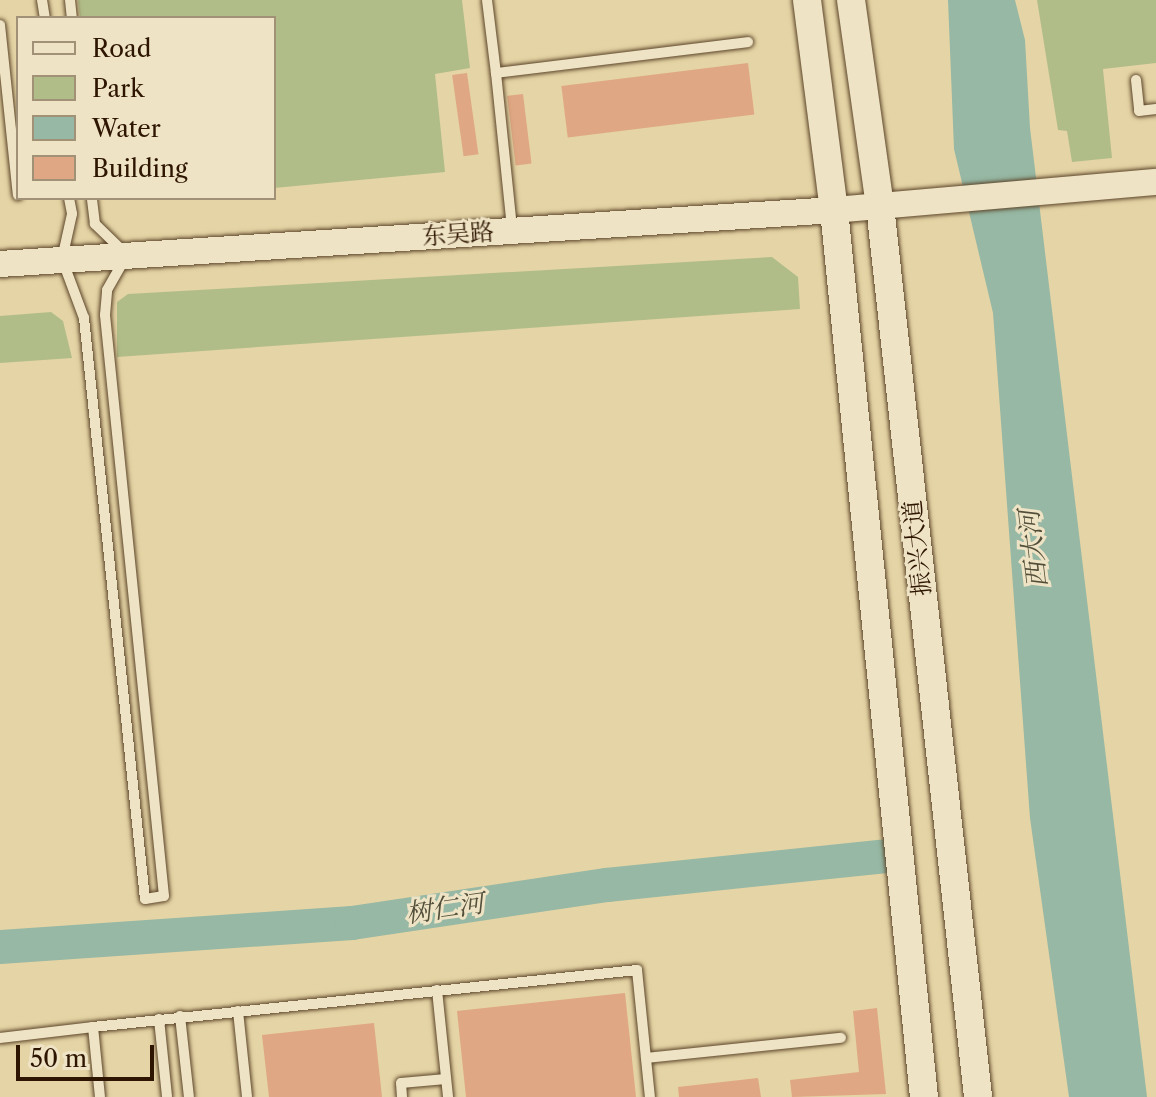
<!DOCTYPE html>
<html>
<head>
<meta charset="utf-8">
<style>
  body { margin:0 }
  #map { position:relative; width:1156px; height:1097px; overflow:hidden; background:#e5d4a5; font-family:"Libre Caslon Text","Noto Serif SC",serif }
  div>[style] { position:absolute }
  [style*='--x'] { left:calc(var(--x)*1px); top:calc(var(--y)*1px); width:calc(var(--w)*1px); rotate:calc(var(--a)*1deg) }
  .green>* { inset:0; background:#b1bd89 }
  .water>* { inset:0; background:#96b8a4 }
  .river>* { height:34px; margin:-17px; padding:0 17px; transform-origin:17px; border-radius:17px; background:#96b8a4 }
  .building>* { inset:0; background:#dfa783; transform-origin:0 0 }
  .roads { filter:drop-shadow(0 0 2px #5c452a) drop-shadow(0 0 2px #5c452a) }
  .service>* { height:10px; margin:-5px; padding:0 5px; transform-origin:5px; border-radius:5px; background:#eee3c4 }
  .tertiary>* { height:26px; margin:-13px; padding:0 13px; transform-origin:13px; border-radius:13px; background:#eee3c4 }
  .secondary>* { height:28px; margin:-14px; padding:0 14px; transform-origin:14px; border-radius:14px; background:#eee3c4 }
  span { translate:-50% -50%; white-space:nowrap; text-align:center; line-height:1.15; -webkit-text-stroke:6px #eee3c4; paint-order:stroke }
  .street-label { font-size:24px; color:#2e1501 }
  .water-label { font-size:26px; color:#524e3a; font-style:italic }
  .legend { position:absolute; left:16px; top:16px; width:260px; height:184px; box-sizing:border-box; background:#eee3c4; border:2px solid #a19176; margin:0; padding:10px 14px; list-style:none; font-size:24px; color:#2e1501 }
  .legend li { display:flex; align-items:center; gap:16px; height:40px }
  .legend b { width:40px; border:2px solid #a19176 }
  .scale { position:absolute; left:16px; top:1045px; width:138px; height:36px; box-sizing:border-box; border:4px solid #2e1501; border-top:0; padding-left:10px; font-size:24px; line-height:28px; white-space:nowrap; color:#2e1501; -webkit-text-stroke:6px #eee3c4; paint-order:stroke }
</style>
</head>
<body>
<div id="map">
  <div class="green">
    <i style="clip-path:polygon(78px 0,462px 0,470px 68px,435px 74px,445px 172px,274px 188px,274px 18px,80px 18px)"></i>
    <i style="clip-path:polygon(1037px 0,1156px 0,1156px 63px,1103px 69px,1112px 158px,1072px 162px,1067px 131px,1058px 130px)"></i>
    <i style="clip-path:polygon(772px 257px,798px 277px,800px 309px,117px 357px,117px 302px,128px 294px)"></i>
    <i style="clip-path:polygon(51px 312px,63px 321px,72px 358px,0 363px,0 316px)"></i>
  </div>
  <div class="water">
    <i style="clip-path:polygon(948px 0,1015px 0,1025px 40px,1030px 128px,1147px 1097px,1069px 1097px,1030px 818px,993px 313px,954px 149px)"></i>
  </div>
  <div class="river">
    <i style="--x:0;--y:947;--w:353;--a:-3.9"></i>
    <i style="--x:352;--y:923;--w:258;--a:-8.5"></i>
    <i style="--x:607;--y:885;--w:283;--a:-5.9"></i>
  </div>
  <div class="building">
    <i style="left:748px;top:63px;width:52px;height:188px;rotate:83deg"></i>
    <i style="left:467px;top:73px;width:82px;height:15px;rotate:82deg"></i>
    <i style="left:523px;top:94px;width:70px;height:16px;rotate:83deg"></i>
    <i style="clip-path:polygon(625px 993px,636px 1097px,466px 1097px,457px 1011px)"></i>
    <i style="clip-path:polygon(877px 1008px,886px 1094px,792px 1097px,790px 1080px,859px 1072px,853px 1011px)"></i>
    <i style="clip-path:polygon(374px 1023px,382px 1097px,269px 1097px,262px 1035px)"></i>
    <i style="clip-path:polygon(758px 1078px,761px 1097px,679px 1097px,678px 1087px)"></i>
  </div>
  <div class="roads">
    <div class="service">
      <i style="--x:42;--y:0;--w:18;--a:81"></i>
      <i style="--x:70;--y:0;--w:18;--a:84"></i>
      <i style="--x:487;--y:0;--w:74;--a:83"></i>
      <i style="--x:496;--y:73;--w:254;--a:-7"></i>
      <i style="--x:0;--y:25;--w:171;--a:84"></i>
      <i style="--x:496;--y:73;--w:156;--a:84.1"></i>
      <i style="--x:1136;--y:80;--w:31;--a:84"></i>
      <i style="--x:1139;--y:111;--w:17;--a:-7"></i>
      <i style="--x:69;--y:198;--w:16;--a:79"></i>
      <i style="--x:72;--y:214;--w:46;--a:102.5"></i>
      <i style="--x:62;--y:259;--w:63;--a:69.6"></i>
      <i style="--x:84;--y:318;--w:584;--a:84.01"></i>
      <i style="--x:145;--y:899;--w:19;--a:-9"></i>
      <i style="--x:164;--y:896;--w:584;--a:-95.8"></i>
      <i style="--x:105;--y:315;--w:25;--a:-85"></i>
      <i style="--x:107;--y:290;--w:40;--a:-60.3"></i>
      <i style="--x:127;--y:255;--w:45;--a:-135.9"></i>
      <i style="--x:95;--y:224;--w:26;--a:-97"></i>
      <i style="--x:437;--y:990;--w:108;--a:84.1"></i>
      <i style="--x:238;--y:1011;--w:86;--a:84"></i>
      <i style="--x:180;--y:1016;--w:81;--a:83.7"></i>
      <i style="--x:159;--y:1019;--w:78;--a:84.1"></i>
      <i style="--x:93;--y:1027;--w:547;--a:-5.98"></i>
      <i style="--x:637;--y:970;--w:128;--a:84.2"></i>
      <i style="--x:0;--y:1038;--w:94;--a:-6.7"></i>
      <i style="--x:93;--y:1027;--w:70;--a:84.3"></i>
      <i style="--x:646;--y:1058;--w:196;--a:-5.9"></i>
      <i style="--x:402;--y:1097;--w:14;--a:-94"></i>
      <i style="--x:401;--y:1083;--w:45;--a:-5.1"></i>
    </div>
    <div class="tertiary">
      <i style="--x:0;--y:264;--w:836;--a:-3.7"></i>
      <i style="--x:834;--y:210;--w:323;--a:-5"></i>
    </div>
    <div class="secondary">
      <i style="--x:807;--y:0;--w:212;--a:82.7"></i>
      <i style="--x:834;--y:210;--w:892;--a:84.21"></i>
      <i style="--x:851;--y:0;--w:208;--a:82"></i>
      <i style="--x:880;--y:206;--w:896;--a:83.72"></i>
    </div>
  </div>
  <div class="street-label">
    <span style="left:458px;top:234px;rotate:-4deg">东吴路</span>
    <span style="left:917px;top:548px;rotate:-96deg">振兴大道</span>
  </div>
  <div class="water-label">
    <span style="left:1034px;top:549px;rotate:-97deg">西大河</span>
    <span style="left:445px;top:909px;rotate:-8deg">树仁河</span>
  </div>
  <ul class="legend">
  <li><b style="height:10px;background:#eee3c4"></b>Road</li>
  <li><b style="height:22px;background:#b1bd89"></b>Park</li>
  <li><b style="height:22px;background:#96b8a4"></b>Water</li>
  <li><b style="height:22px;background:#dfa783"></b>Building</li>
  </ul>
  <div class="scale">50 m</div>
</div>
</body>
</html>
